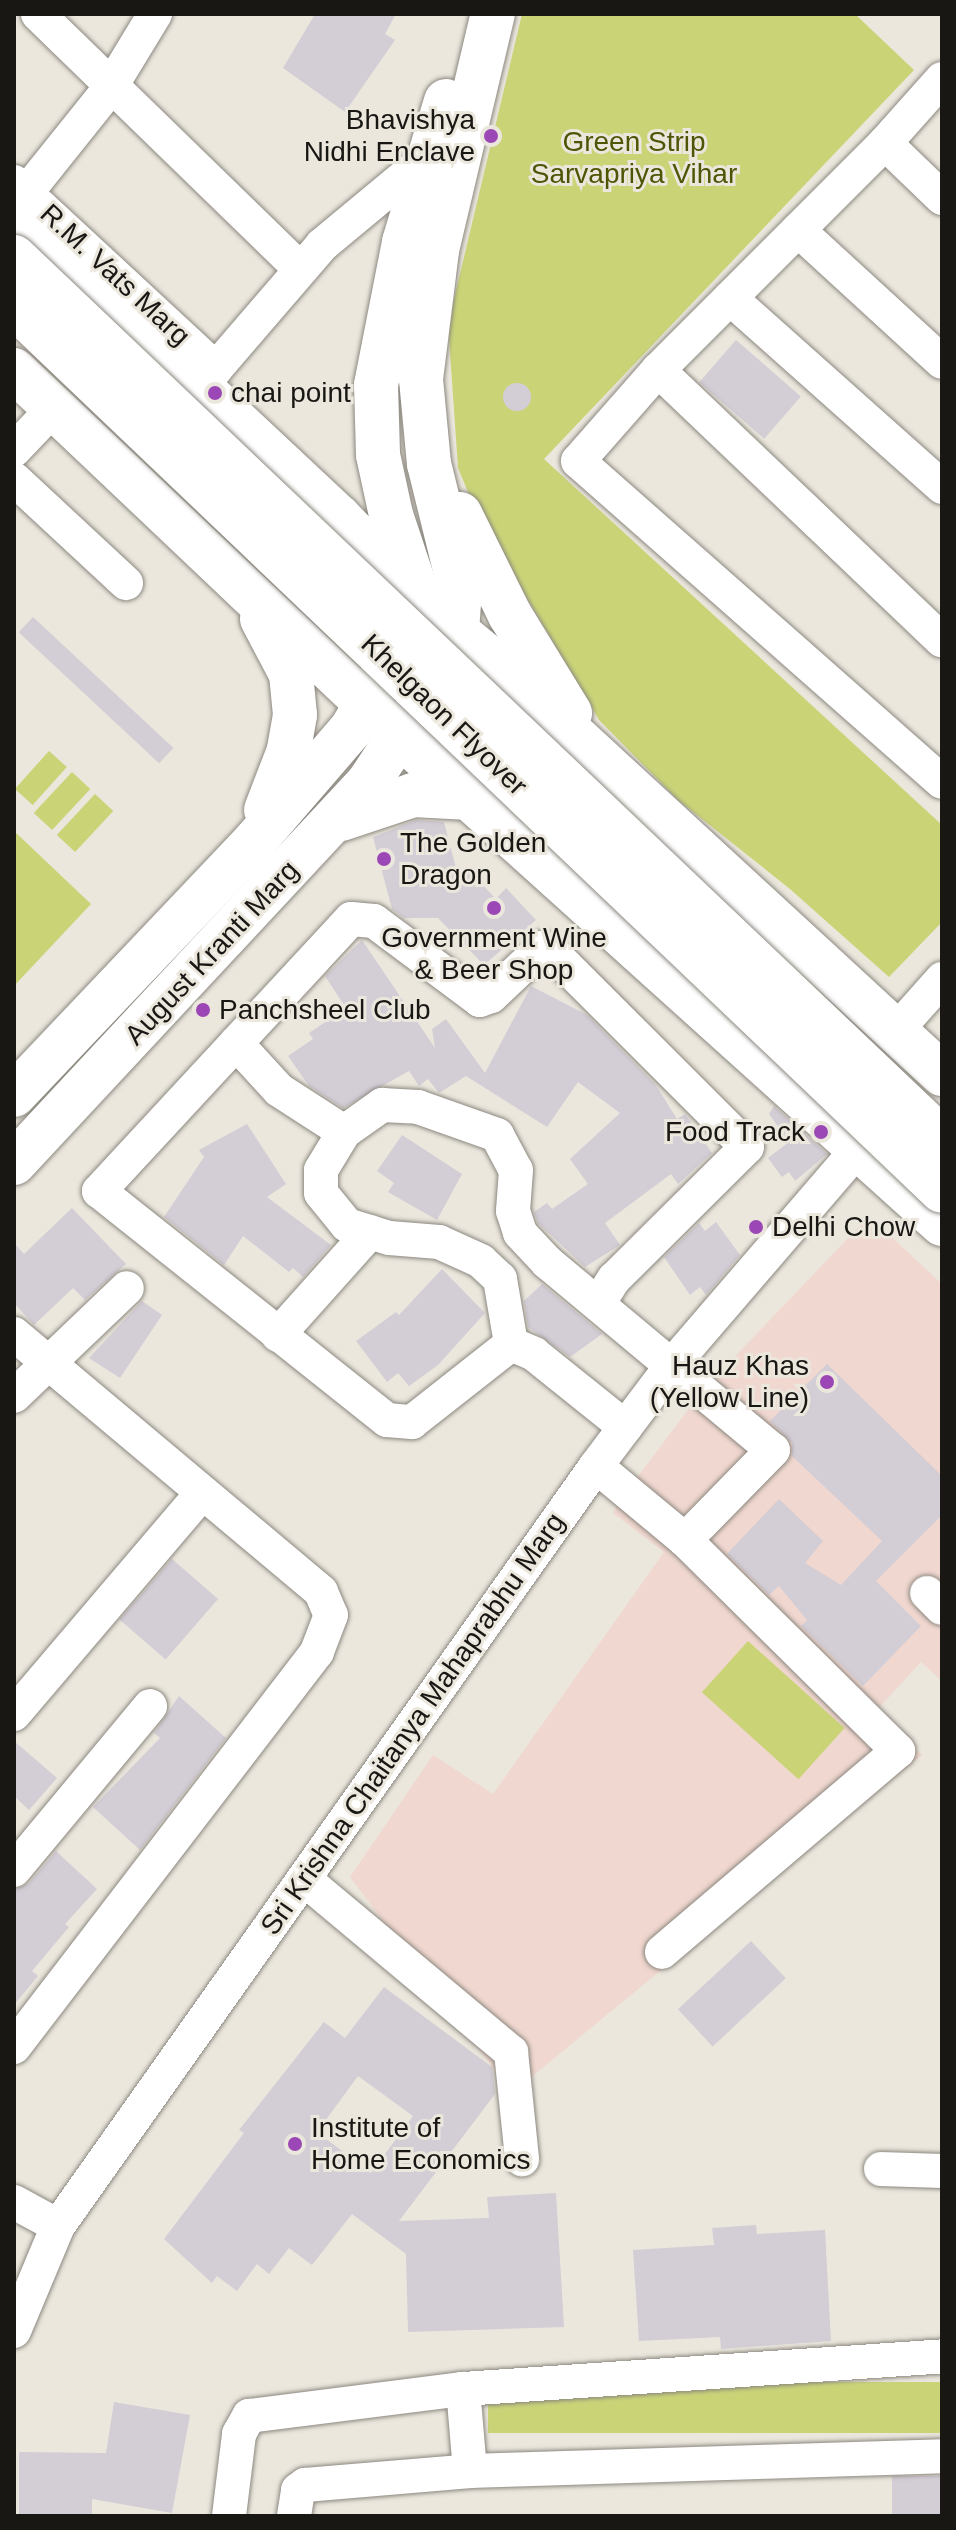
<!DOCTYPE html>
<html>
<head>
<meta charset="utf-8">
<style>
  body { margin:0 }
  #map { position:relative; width:956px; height:2530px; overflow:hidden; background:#ebe7dd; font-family:Arial,sans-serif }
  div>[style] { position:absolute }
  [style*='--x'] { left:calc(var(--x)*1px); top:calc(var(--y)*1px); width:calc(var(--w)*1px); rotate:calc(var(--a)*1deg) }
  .education>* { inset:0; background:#f0d7cf }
  .green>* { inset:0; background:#cad477; transform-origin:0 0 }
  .building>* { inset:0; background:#d3cdd6; transform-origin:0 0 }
  .round { border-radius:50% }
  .roads { filter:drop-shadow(0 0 2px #8c8880) drop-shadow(0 0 2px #8c8880) }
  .minor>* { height:34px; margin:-17px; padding:0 17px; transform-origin:17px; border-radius:17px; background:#fff }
  .major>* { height:44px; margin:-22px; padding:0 22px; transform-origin:22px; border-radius:22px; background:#fff }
  .bridges { filter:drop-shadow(0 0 2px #8c8880) drop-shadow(0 0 2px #8c8880) }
  .major-bridge>* { height:44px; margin:-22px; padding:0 22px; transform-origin:22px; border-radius:22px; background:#fff }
  .dots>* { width:22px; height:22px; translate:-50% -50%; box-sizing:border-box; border:4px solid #ebe7dd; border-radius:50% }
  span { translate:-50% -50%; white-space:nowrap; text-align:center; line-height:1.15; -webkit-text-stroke:6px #ebe7dd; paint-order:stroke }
  .poi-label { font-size:28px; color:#191714 }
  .right { translate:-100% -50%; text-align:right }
  .left { translate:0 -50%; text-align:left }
  .park-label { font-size:28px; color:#505506 }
  .street-label { font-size:28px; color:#191714 }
  .frame { position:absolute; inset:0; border:16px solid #191714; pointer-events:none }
</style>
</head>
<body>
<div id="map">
  <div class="education">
    <i style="clip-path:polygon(869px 1216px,942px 1284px,942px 1681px,921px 1662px,877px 1710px,922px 1755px,512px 2093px,350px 1877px,433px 1755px,493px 1794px,664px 1552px,613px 1513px,627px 1491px,703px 1390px)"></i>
  </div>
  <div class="green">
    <i style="clip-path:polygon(522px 14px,855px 14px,914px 70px,544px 459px,942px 825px,942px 922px,889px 977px,790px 889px,678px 800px,599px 720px,478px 516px,458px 468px,448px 324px)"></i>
    <i style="left:49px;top:751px;width:24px;height:51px;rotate:42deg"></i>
    <i style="left:72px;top:772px;width:25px;height:56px;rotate:43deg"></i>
    <i style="left:95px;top:794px;width:25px;height:56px;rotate:43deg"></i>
    <i style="clip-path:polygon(14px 831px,91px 904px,14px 986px)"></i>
    <i style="left:748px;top:1641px;width:130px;height:69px;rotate:42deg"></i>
    <i style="left:942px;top:2382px;width:51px;height:454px;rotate:90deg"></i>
  </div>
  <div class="building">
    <i style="clip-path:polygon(315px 14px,396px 14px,385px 34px,395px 40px,345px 112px,283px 68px)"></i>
    <i style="left:736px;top:340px;width:86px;height:56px;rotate:41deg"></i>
    <i class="round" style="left:503px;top:383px;width:28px;height:28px"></i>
    <i style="left:33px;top:617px;width:192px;height:21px;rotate:43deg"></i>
    <i style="clip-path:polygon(416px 820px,444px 822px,458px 876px,467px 868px,496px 899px,506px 888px,536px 920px,484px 965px,438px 918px,404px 918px,392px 909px,373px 837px)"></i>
    <i style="clip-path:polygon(362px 940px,435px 1048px,432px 1029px,446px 1019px,485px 1073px,531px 986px,587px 1015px,655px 1084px,677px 1119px,685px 1114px,712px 1153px,678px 1184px,671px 1174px,605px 1223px,620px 1245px,585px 1267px,538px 1223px,534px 1212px,547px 1203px,552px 1209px,588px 1184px,570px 1159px,620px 1113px,578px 1082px,547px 1127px,466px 1076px,439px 1093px,428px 1079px,419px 1086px,409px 1071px,343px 1108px,309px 1086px,288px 1056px,313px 1039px,309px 1033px,346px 1008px,325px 976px)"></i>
    <i style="clip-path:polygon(774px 1106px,827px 1154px,795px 1181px,789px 1172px,782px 1177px,768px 1158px,789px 1142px,769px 1114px)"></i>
    <i style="clip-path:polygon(247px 1124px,286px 1184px,267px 1197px,331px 1245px,303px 1277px,293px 1268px,289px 1272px,243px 1236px,224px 1265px,164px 1217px,204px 1157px,199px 1150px)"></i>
    <i style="clip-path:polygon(402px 1135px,462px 1174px,437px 1220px,388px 1192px,394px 1183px,377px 1171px)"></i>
    <i style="clip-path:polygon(72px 1208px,126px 1264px,85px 1300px,73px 1288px,34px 1325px,14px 1303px,14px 1243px,24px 1254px)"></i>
    <i style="clip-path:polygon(716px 1222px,740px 1255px,706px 1295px,700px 1287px,690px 1295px,664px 1257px,699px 1223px,705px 1231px)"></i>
    <i style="clip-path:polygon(442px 1269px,485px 1313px,438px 1365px,409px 1386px,398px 1373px,387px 1382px,356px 1341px,396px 1312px,399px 1315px)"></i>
    <i style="clip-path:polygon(542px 1284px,602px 1334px,570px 1357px,528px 1327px,524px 1301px)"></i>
    <i style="clip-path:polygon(142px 1301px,162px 1315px,120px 1378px,89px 1358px)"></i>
    <i style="clip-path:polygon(827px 1364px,942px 1476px,942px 1515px,876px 1581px,921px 1626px,863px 1686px,801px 1626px,807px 1620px,779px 1586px,769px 1595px,727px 1554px,779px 1499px,823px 1541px,805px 1563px,841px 1585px,882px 1541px,792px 1456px,792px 1443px,770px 1421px)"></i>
    <i style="left:172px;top:1559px;width:61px;height:80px;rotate:41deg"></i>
    <i style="clip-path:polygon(179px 1696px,226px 1738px,140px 1850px,93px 1807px,160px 1738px,154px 1733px)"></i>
    <i style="clip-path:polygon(14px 1741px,57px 1778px,29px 1810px,14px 1796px)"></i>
    <i style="clip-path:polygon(56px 1851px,97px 1889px,65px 1924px,69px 1927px,32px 1971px,38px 1976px,14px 2005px,14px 1890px,29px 1883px)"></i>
    <i style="left:751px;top:1941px;width:51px;height:100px;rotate:47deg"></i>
    <i style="clip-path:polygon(evenodd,384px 1987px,492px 2067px,495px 2094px,399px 2221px,489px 2218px,487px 2197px,556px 2193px,564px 2327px,408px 2332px,406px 2254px,352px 2214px,312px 2265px,289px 2248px,269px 2274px,257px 2264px,237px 2291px,217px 2276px,212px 2283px,164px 2239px,244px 2133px,239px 2130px,324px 2022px,345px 2038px,384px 1987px,358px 2076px,413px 2116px,371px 2173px,317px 2132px,358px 2076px)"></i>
    <i style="clip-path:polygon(756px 2225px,757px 2234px,825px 2230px,831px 2341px,721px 2349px,720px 2337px,639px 2341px,633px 2250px,714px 2245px,712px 2228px)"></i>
    <i style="clip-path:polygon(114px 2402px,190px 2415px,172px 2513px,92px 2499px,92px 2516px,19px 2516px,19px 2452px,106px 2453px)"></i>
    <i style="left:942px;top:2476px;width:40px;height:50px;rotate:90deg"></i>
  </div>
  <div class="roads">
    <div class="minor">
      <i style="--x:38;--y:14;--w:366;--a:44.2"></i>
      <i style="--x:942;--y:79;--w:86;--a:131.7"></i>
      <i style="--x:885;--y:143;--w:321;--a:135"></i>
      <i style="--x:658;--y:370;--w:121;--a:131.3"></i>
      <i style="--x:578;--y:461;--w:485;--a:41.4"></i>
      <i style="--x:885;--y:143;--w:79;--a:44"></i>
      <i style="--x:14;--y:182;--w:275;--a:42.8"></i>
      <i style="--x:26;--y:193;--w:134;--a:-51.3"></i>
      <i style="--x:110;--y:88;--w:87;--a:-58.7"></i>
      <i style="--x:798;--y:230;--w:195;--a:42.5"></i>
      <i style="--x:730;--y:298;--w:284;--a:41.7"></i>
      <i style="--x:658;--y:370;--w:392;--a:43.6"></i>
      <i style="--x:200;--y:387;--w:187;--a:-49.3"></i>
      <i style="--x:322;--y:245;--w:138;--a:-39.7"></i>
      <i style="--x:14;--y:450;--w:58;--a:-46.4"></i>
      <i style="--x:14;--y:479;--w:153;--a:42.9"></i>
      <i style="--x:895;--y:1032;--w:71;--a:-48.4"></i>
      <i style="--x:236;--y:1043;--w:64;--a:47.5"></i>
      <i style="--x:279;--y:1090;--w:77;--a:32.9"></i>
      <i style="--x:600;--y:1301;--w:26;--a:-58"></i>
      <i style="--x:614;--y:1279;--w:187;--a:-44.8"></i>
      <i style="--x:747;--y:1147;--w:272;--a:-135"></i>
      <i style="--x:555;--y:955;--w:15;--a:-152"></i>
      <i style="--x:542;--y:948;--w:70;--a:136.7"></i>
      <i style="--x:491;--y:996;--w:12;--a:160"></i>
      <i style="--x:480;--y:1000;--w:132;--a:-143.3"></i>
      <i style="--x:374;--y:921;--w:23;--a:-175"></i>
      <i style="--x:351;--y:919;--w:371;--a:132.8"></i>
      <i style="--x:99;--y:1191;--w:368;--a:38.5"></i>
      <i style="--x:387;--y:1420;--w:25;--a:5"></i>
      <i style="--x:412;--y:1422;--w:126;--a:-38.2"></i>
      <i style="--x:511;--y:1344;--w:25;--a:23"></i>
      <i style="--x:534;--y:1354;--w:117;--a:38.7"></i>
      <i style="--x:14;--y:1334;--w:401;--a:40"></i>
      <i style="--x:321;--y:1592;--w:25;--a:67"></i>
      <i style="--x:331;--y:1615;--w:40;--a:111"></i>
      <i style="--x:317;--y:1652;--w:498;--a:127.5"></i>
      <i style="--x:278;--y:1335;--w:138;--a:-48.2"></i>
      <i style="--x:511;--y:1344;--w:66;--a:-99.6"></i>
      <i style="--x:500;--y:1279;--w:26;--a:-137"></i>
      <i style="--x:481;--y:1261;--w:46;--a:-155.7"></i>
      <i style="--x:439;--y:1242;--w:50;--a:-175.4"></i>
      <i style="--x:389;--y:1238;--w:44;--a:-162.8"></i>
      <i style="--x:347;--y:1225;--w:41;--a:-129.1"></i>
      <i style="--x:321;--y:1193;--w:23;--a:-90"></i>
      <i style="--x:321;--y:1170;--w:44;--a:-58.8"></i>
      <i style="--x:344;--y:1132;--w:47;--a:-35.4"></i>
      <i style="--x:382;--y:1105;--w:36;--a:3"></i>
      <i style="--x:418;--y:1107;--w:84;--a:19.5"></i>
      <i style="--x:497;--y:1135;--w:40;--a:62"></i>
      <i style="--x:516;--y:1170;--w:41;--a:94.2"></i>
      <i style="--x:513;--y:1211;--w:23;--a:72"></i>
      <i style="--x:520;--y:1233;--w:40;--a:47"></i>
      <i style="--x:547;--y:1262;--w:294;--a:39.8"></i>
      <i style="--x:773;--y:1450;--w:126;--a:134.4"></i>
      <i style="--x:14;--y:1396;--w:156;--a:-43.7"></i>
      <i style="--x:596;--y:1466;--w:116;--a:39.7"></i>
      <i style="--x:685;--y:1540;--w:300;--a:44.7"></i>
      <i style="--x:898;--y:1751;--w:310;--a:139.6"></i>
      <i style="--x:927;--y:1593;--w:21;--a:45"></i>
      <i style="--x:14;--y:1714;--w:290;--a:-49.6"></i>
      <i style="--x:14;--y:1870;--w:213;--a:-50.3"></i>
      <i style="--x:304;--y:1879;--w:270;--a:39.9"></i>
      <i style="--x:511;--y:2052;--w:108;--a:84.1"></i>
      <i style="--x:881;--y:2169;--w:61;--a:1.9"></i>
      <i style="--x:14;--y:2202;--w:50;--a:28.6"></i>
      <i style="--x:14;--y:2331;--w:114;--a:-67.3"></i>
      <i style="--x:58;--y:2226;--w:931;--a:-54.71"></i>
      <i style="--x:596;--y:1466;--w:128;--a:-53"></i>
      <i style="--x:673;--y:1364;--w:284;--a:-49.3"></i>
      <i style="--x:463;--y:2389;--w:82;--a:85.1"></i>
      <i style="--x:229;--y:2516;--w:83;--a:-83"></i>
      <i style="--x:239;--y:2434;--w:21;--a:-61"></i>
      <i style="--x:249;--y:2416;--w:216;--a:-7.2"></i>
      <i style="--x:463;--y:2389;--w:480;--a:-3.9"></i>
      <i style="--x:294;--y:2516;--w:26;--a:-81"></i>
      <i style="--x:298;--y:2490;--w:9;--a:-36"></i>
      <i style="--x:305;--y:2485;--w:166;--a:-4.8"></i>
      <i style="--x:470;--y:2471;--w:472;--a:-1.8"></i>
    </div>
    <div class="major">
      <i style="--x:14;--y:213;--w:445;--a:43.1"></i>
      <i style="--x:339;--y:517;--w:114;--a:46.1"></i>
      <i style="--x:418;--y:599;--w:109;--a:39.8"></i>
      <i style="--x:502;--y:669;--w:598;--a:42.63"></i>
      <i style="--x:14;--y:370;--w:531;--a:43.47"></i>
      <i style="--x:399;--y:735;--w:731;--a:42"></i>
      <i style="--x:460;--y:514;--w:113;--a:63.7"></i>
      <i style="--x:510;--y:615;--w:115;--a:58.5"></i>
      <i style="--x:417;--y:593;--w:82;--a:-108.4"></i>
      <i style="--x:391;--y:515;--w:61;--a:-102.2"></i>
      <i style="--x:378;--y:455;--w:70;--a:-91.6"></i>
      <i style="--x:376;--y:385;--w:146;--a:-78.9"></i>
      <i style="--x:404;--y:242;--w:147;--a:-73.4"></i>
      <i style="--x:262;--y:619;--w:62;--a:62.2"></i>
      <i style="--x:291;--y:674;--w:41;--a:84.4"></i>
      <i style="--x:295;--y:715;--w:39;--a:100"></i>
      <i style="--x:288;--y:753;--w:61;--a:111.1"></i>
      <i style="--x:341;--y:819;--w:76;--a:-18.4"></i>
      <i style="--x:413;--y:795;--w:57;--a:3"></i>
      <i style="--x:14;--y:1095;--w:349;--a:-46.5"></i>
      <i style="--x:254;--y:842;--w:150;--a:-49.3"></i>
      <i style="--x:352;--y:728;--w:58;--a:-59.9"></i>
      <i style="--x:14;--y:1163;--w:519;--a:-47.03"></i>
      <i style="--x:368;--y:783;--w:127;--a:-56.6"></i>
      <i style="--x:438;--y:677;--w:50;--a:-67.6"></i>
      <i style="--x:457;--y:631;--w:41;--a:-85.8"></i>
      <i style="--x:460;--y:590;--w:130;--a:-103.8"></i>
      <i style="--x:429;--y:464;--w:85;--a:-95.4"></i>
      <i style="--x:421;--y:379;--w:130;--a:-82.9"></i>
      <i style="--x:437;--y:250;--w:243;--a:-76.7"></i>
    </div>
  </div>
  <div class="bridges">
    <div class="major-bridge">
      <i style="--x:14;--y:257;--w:1280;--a:43.54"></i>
      <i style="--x:14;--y:306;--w:1282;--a:43.64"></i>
    </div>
  </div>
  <div class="dots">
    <i style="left:491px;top:136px;background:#9b47b5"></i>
    <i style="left:215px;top:393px;background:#9b47b5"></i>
    <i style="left:384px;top:859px;background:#9b47b5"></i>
    <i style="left:494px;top:908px;background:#9b47b5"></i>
    <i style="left:203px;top:1010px;background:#9b47b5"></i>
    <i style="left:821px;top:1132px;background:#9b47b5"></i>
    <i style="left:756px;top:1227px;background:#9b47b5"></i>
    <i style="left:827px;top:1382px;background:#9b47b5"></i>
    <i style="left:295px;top:2144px;background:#9b47b5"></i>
  </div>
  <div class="poi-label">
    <span class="right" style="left:475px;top:136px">Bhavishya<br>Nidhi Enclave</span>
    <span class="left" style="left:231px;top:393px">chai point</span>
    <span class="left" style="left:400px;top:859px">The Golden<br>Dragon</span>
    <span style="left:494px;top:954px">Government Wine<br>&amp; Beer Shop</span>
    <span class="left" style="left:219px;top:1010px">Panchsheel Club</span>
    <span class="right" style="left:805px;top:1132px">Food Track</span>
    <span class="left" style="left:772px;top:1227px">Delhi Chow</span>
    <span class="right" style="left:809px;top:1382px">Hauz Khas<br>(Yellow Line)</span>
    <span class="left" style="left:311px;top:2144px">Institute of<br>Home Economics</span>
  </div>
  <div class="park-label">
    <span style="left:634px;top:158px">Green Strip<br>Sarvapriya Vihar</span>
  </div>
  <div class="street-label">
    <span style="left:115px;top:275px;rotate:43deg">R.M. Vats Marg</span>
    <span style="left:444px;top:715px;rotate:44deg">Khelgaon Flyover</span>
    <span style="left:212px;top:953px;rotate:-47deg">August Kranti Marg</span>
    <span style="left:413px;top:1724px;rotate:-55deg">Sri Krishna Chaitanya Mahaprabhu Marg</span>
  </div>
  <div class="frame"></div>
</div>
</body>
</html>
